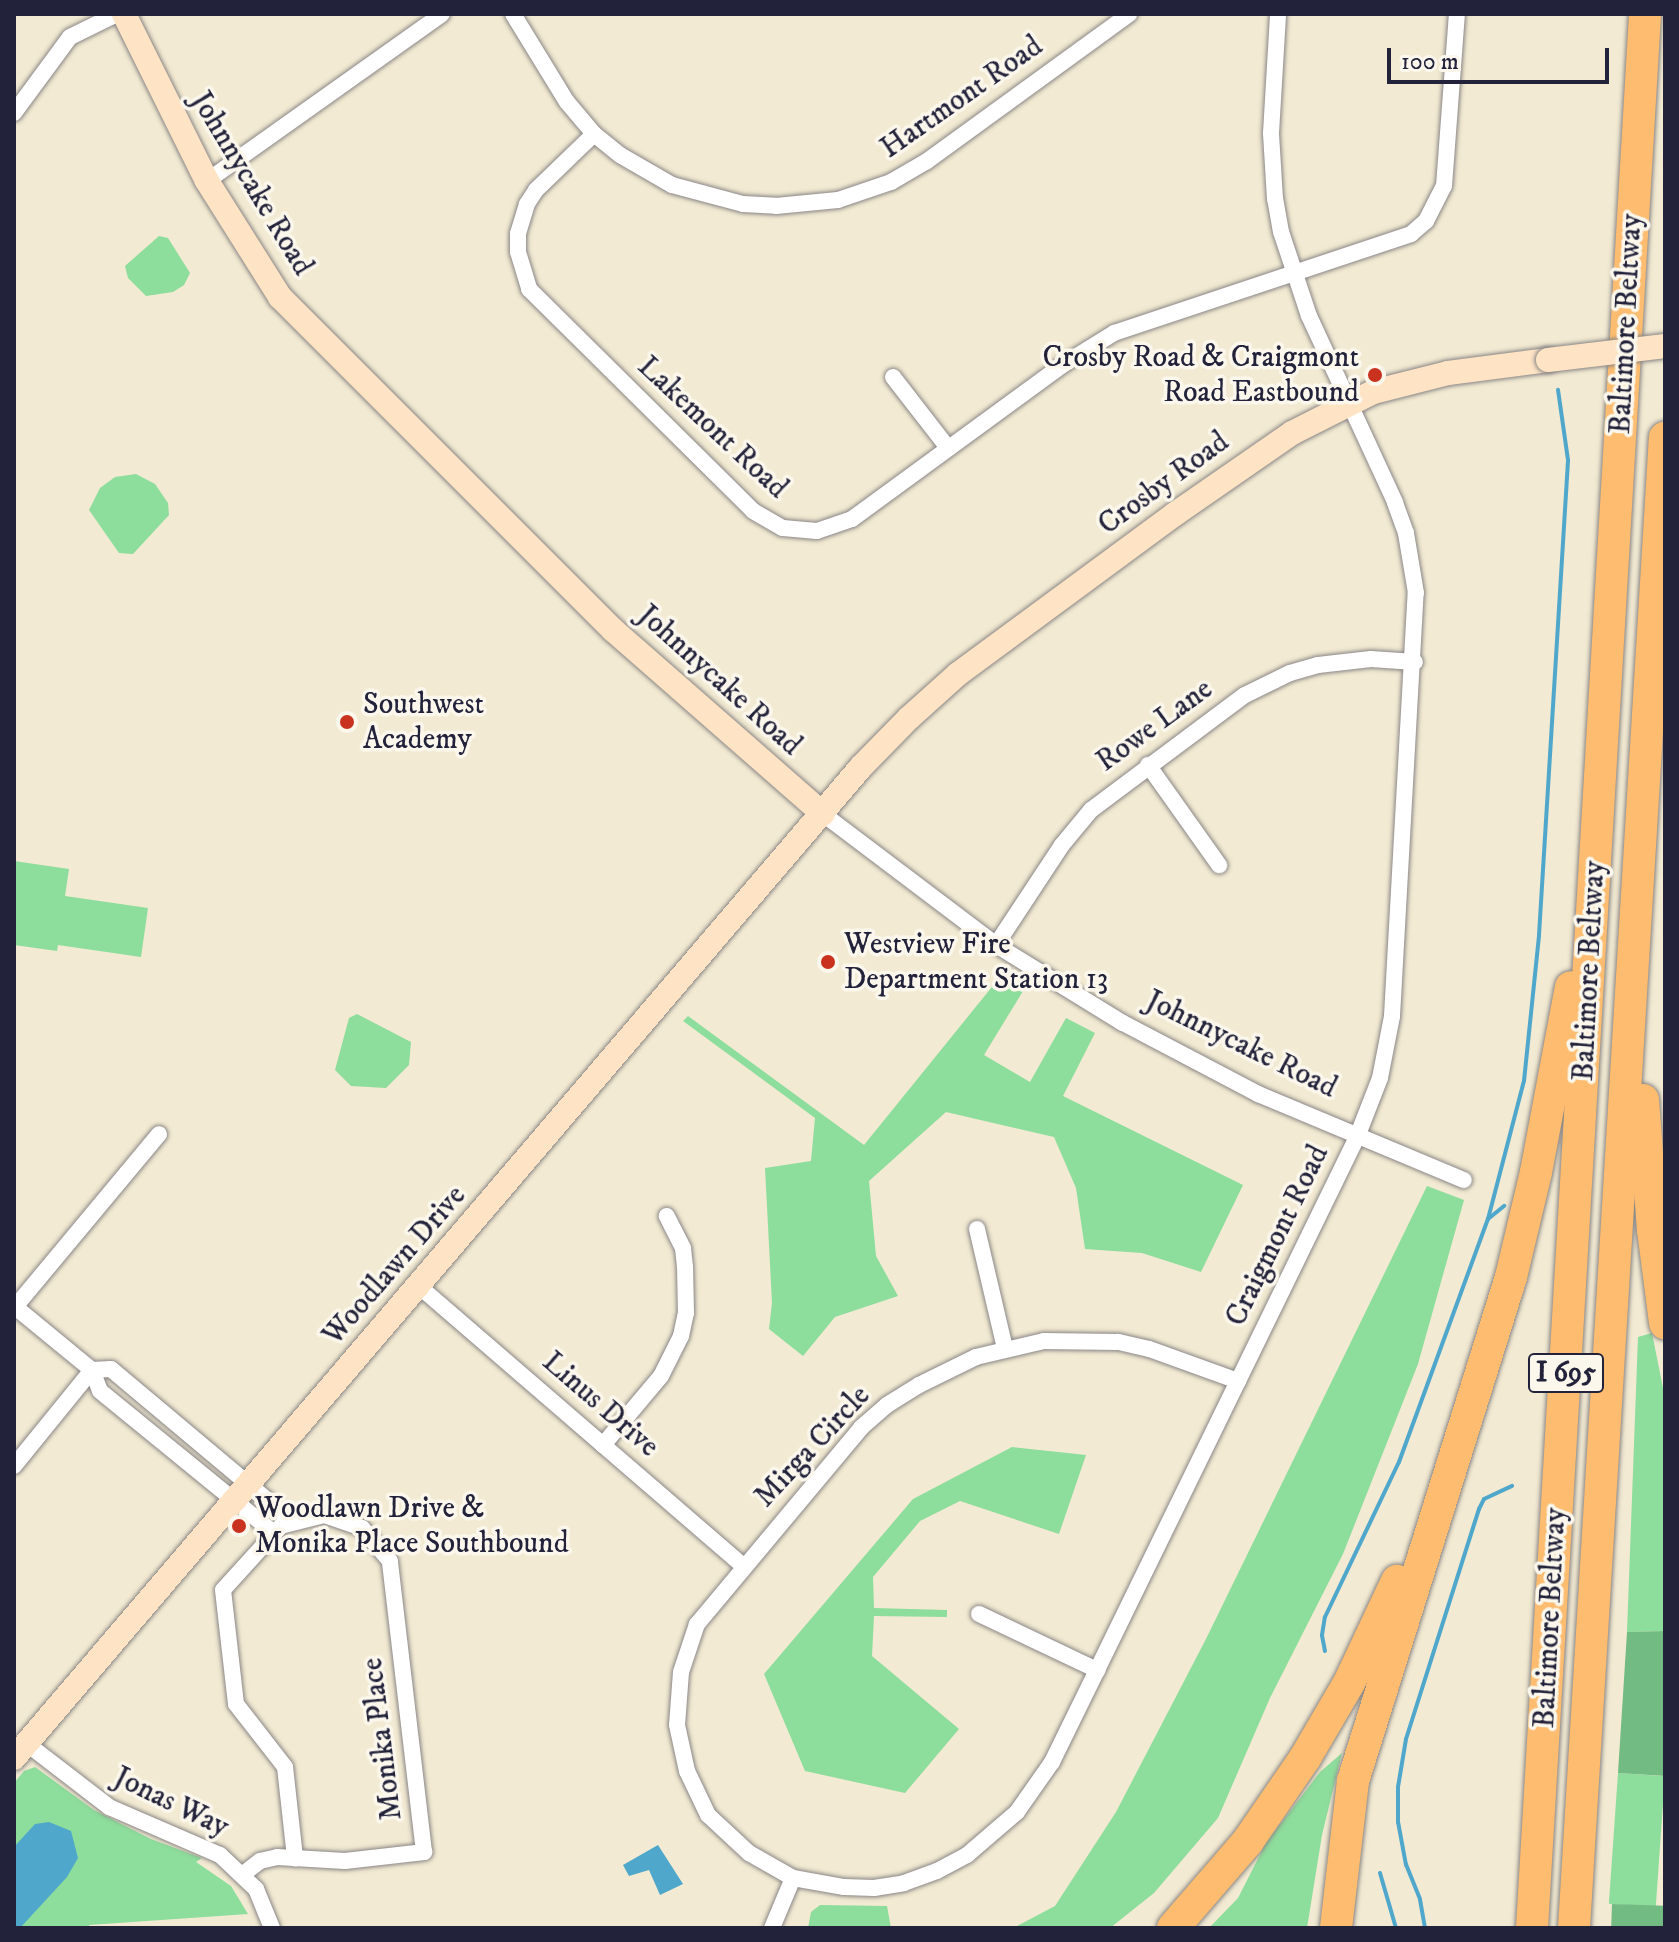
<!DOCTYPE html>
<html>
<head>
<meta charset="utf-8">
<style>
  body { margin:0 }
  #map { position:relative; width:1679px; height:1942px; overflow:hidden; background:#f2ead2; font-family:"IM FELL DW Pica",serif }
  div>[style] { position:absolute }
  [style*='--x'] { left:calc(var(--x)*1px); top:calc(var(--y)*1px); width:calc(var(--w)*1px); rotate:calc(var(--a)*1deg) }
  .green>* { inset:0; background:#8ddd9c; transform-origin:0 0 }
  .forest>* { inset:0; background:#72bc84; transform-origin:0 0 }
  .water>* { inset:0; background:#4fa7cc }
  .stream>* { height:4px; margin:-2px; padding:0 2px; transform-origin:2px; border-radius:2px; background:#4fa7cc }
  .roads { filter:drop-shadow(0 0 2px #8a8686) drop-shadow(0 0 2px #8a8686) }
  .street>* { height:16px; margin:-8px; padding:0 8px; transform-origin:8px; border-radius:8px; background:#fff }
  .secondary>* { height:24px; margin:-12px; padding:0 12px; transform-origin:12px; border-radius:12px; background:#fee4c5 }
  .highway>* { height:32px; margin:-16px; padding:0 16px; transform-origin:16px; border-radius:16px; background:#fdbc6f }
  .bridges { filter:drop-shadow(0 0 2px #8a8686) drop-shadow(0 0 2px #8a8686) }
  .secondary-bridge>* { height:24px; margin:-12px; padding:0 12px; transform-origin:12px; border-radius:12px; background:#fee4c5 }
  .dots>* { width:22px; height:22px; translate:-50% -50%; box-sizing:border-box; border:4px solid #fbf7ec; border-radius:50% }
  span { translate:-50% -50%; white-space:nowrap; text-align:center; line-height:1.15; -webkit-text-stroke:7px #fbf7ec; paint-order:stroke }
  .shield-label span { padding:2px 6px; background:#fbf7ec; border:2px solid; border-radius:6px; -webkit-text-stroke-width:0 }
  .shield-label { font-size:28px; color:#22223b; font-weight:700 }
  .street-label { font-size:30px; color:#22223b }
  .poi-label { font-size:30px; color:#22223b }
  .right { translate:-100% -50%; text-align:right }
  .left { translate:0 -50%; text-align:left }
  .frame { position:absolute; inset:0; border:16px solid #22223b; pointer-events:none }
  .scale { position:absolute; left:1387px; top:48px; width:222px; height:36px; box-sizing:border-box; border:4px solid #22223b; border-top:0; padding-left:10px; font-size:24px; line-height:28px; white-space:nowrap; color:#22223b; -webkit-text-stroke:6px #fbf7ec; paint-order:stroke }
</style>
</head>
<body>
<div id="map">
  <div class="green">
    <i style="clip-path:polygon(159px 236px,168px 238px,190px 273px,184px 285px,173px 292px,146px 296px,128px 278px,125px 266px)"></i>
    <i style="clip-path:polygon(136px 474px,155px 484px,168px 503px,169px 515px,133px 554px,119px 553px,89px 510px,100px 488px,115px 477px)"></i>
    <i style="clip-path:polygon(14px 861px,69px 869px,65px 896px,148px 908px,141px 957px,58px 945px,57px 951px,14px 945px)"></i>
    <i style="clip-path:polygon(1000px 977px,1023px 991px,984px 1055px,1030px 1082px,1066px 1018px,1095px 1033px,1063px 1096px,1243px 1185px,1201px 1272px,1142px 1253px,1085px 1249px,1076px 1188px,1054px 1137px,946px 1112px,869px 1181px,876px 1256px,898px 1296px,835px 1317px,803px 1356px,769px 1329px,772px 1303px,765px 1168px,811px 1161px,815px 1118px,683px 1021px,688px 1016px,864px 1145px)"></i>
    <i style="clip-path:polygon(357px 1014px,411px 1042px,409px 1065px,386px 1088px,351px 1086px,335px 1070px,349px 1018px)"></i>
    <i style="clip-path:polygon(1427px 1186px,1464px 1200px,1418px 1364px,1343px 1554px,1270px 1698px,1218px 1818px,1154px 1893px,1110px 1928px,1013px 1928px,1055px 1906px,1116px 1812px,1206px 1639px)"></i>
    <i style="clip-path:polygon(1652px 1333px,1665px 1398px,1665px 1631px,1627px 1632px,1638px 1337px)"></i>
    <i style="clip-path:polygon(1012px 1447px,1086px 1455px,1059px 1534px,960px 1501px,920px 1521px,873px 1577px,874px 1608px,947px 1610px,947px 1617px,874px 1616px,872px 1656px,959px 1729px,905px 1793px,805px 1771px,764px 1674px,913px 1499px)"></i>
    <i style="clip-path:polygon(1342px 1753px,1322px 1835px,1307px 1928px,1209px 1928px,1238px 1898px,1266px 1843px,1320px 1772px)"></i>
    <i style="clip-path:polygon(35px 1767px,94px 1810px,151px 1839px,202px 1858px,196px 1862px,231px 1886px,248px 1914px,89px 1925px,89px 1928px,14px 1928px,14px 1783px,24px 1771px)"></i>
    <i style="left:1618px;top:1773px;width:47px;height:131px;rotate:4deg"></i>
    <i style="clip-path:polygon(820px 1905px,887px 1906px,891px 1928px,808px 1928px,811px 1912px)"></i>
  </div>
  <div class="forest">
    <i style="clip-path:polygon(1665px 1631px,1665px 1776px,1618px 1773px,1627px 1632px)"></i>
    <i style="left:1612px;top:1904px;width:53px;height:24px;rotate:2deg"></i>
  </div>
  <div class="water">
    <i style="clip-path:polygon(49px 1822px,71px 1831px,78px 1858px,67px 1877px,20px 1928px,14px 1928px,14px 1847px,35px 1824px)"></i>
    <i style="clip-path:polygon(658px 1845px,683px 1884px,660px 1895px,649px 1870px,629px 1876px,623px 1865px)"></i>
  </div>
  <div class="stream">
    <i style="--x:1488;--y:1219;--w:143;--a:-75.4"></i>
    <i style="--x:1524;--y:1081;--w:147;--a:-84.1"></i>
    <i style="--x:1539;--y:935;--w:476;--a:-86.5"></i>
    <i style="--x:1568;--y:460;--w:71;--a:-98.1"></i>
    <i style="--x:1325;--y:1651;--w:16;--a:-101"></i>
    <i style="--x:1322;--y:1635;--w:18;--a:-81"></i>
    <i style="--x:1325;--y:1617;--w:172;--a:-64.5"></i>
    <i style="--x:1399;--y:1462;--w:259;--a:-69.9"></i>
    <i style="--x:1488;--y:1219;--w:21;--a:-39"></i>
    <i style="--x:1380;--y:1873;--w:57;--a:73.8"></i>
    <i style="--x:1425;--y:1928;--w:29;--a:-100"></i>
    <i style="--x:1420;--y:1899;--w:37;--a:-112"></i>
    <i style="--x:1406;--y:1865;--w:44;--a:-100.5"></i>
    <i style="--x:1398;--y:1822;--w:35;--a:-90"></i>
    <i style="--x:1398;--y:1787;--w:49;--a:-80.5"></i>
    <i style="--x:1406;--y:1739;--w:241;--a:-72.4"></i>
    <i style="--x:1479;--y:1509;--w:11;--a:-63"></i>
    <i style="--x:1484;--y:1499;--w:31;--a:-25"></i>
  </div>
  <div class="roads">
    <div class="street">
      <i style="--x:513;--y:14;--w:103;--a:58.5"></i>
      <i style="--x:567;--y:102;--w:42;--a:49.8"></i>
      <i style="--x:594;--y:134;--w:33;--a:39"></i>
      <i style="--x:620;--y:155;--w:60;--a:30"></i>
      <i style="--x:672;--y:185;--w:73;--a:15"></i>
      <i style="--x:743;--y:204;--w:33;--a:3"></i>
      <i style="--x:776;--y:206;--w:62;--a:-5.5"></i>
      <i style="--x:838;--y:200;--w:56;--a:-18.8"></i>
      <i style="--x:891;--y:182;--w:42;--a:-30.3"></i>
      <i style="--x:927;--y:161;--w:250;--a:-36"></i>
      <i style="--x:14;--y:113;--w:94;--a:-53.6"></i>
      <i style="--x:70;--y:37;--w:52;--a:-26.1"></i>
      <i style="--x:594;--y:134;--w:81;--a:136"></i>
      <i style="--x:536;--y:190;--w:17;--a:123"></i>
      <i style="--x:527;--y:204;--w:31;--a:107"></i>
      <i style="--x:518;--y:234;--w:18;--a:90"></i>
      <i style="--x:518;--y:252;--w:39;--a:73"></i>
      <i style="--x:529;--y:289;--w:315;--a:44.7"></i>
      <i style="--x:753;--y:511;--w:34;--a:30"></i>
      <i style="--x:783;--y:528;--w:34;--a:5"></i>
      <i style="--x:817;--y:531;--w:37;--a:-19"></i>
      <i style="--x:852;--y:519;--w:263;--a:-36.2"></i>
      <i style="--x:1064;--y:364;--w:59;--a:-31.8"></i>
      <i style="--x:1114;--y:333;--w:313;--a:-18.4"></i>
      <i style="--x:1411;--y:234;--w:20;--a:-41"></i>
      <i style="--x:1426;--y:221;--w:39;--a:-63"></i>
      <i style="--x:1444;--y:186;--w:172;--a:-85.7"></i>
      <i style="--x:207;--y:181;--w:288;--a:-35.4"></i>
      <i style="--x:893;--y:377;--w:90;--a:52.2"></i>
      <i style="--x:1148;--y:765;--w:123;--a:54.6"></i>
      <i style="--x:823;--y:814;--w:217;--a:37.1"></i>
      <i style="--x:996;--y:945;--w:149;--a:31.6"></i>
      <i style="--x:1123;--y:1023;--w:153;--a:27.7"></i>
      <i style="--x:1258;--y:1094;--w:223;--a:22.7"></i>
      <i style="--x:996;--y:945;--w:120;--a:-56.6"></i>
      <i style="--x:1062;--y:845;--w:45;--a:-50.4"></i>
      <i style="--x:1091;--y:810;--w:192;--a:-36.8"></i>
      <i style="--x:1245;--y:695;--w:50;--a:-26.1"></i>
      <i style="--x:1290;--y:673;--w:29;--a:-16"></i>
      <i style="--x:1318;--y:665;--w:53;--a:-6.5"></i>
      <i style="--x:1371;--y:659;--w:44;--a:3.9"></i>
      <i style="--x:977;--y:1229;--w:122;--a:76.8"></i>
      <i style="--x:420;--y:1287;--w:427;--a:40.8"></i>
      <i style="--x:14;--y:1306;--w:101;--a:39.4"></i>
      <i style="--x:92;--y:1370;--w:22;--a:69"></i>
      <i style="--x:100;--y:1391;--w:223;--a:39.2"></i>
      <i style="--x:15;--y:1307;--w:225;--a:-50.2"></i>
      <i style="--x:92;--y:1370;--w:19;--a:-3"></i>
      <i style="--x:111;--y:1369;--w:236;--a:40"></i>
      <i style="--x:1238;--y:1381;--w:95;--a:-160.2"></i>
      <i style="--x:1149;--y:1349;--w:32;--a:-167"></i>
      <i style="--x:1118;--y:1342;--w:74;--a:-179.2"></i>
      <i style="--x:1044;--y:1341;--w:70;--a:166.8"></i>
      <i style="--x:976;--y:1357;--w:64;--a:153.8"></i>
      <i style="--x:919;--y:1385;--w:38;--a:148"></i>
      <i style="--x:887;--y:1405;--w:35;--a:139"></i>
      <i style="--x:861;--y:1428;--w:256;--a:129.9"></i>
      <i style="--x:697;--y:1624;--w:51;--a:108.4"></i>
      <i style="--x:681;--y:1672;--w:53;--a:94.3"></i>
      <i style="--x:677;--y:1725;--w:47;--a:77.7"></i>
      <i style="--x:687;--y:1771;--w:49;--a:64.5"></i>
      <i style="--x:708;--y:1815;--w:56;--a:42.8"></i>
      <i style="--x:749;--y:1853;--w:51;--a:29.6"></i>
      <i style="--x:793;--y:1878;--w:52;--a:10"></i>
      <i style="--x:844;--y:1887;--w:30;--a:2"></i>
      <i style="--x:874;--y:1888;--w:30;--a:-9"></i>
      <i style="--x:904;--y:1883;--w:35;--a:-20"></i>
      <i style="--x:937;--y:1871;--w:34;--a:-28"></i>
      <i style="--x:967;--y:1855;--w:66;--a:-40.7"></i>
      <i style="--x:1017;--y:1812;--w:61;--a:-55"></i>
      <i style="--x:1052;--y:1762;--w:102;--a:-63.9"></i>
      <i style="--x:1097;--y:1670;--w:322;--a:-64"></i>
      <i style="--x:1238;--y:1381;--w:271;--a:-64"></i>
      <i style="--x:1357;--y:1137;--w:63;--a:-68.7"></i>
      <i style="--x:1380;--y:1078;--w:63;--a:-79"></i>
      <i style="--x:1392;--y:1016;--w:424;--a:-86.8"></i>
      <i style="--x:1416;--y:593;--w:61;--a:-99.5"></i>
      <i style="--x:1406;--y:533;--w:33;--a:-110"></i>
      <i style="--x:1395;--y:502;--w:205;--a:-114.8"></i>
      <i style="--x:1309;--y:316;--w:89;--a:-108.4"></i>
      <i style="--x:1281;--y:232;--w:34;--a:-100"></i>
      <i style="--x:1275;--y:199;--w:66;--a:-93.5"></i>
      <i style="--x:1271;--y:133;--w:119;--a:-86.6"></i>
      <i style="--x:603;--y:1445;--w:90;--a:-50"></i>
      <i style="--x:661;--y:1376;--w:45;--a:-63.4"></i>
      <i style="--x:681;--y:1336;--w:24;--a:-78"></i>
      <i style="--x:686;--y:1313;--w:46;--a:-91.2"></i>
      <i style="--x:685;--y:1267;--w:19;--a:-96"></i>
      <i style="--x:683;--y:1248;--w:36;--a:-117"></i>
      <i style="--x:14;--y:1466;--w:124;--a:-50.9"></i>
      <i style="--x:979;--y:1614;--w:131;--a:25.4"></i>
      <i style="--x:26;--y:1743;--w:105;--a:37.6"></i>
      <i style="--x:109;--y:1807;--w:121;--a:23.4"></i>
      <i style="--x:220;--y:1855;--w:50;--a:43.4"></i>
      <i style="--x:256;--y:1889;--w:42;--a:67.7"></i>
      <i style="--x:242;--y:1875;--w:23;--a:-38"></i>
      <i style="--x:260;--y:1861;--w:17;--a:-13"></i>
      <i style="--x:277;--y:1857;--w:68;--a:3.4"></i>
      <i style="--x:345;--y:1861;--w:80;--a:-6.5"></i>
      <i style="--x:424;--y:1852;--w:293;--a:-96.7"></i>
      <i style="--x:390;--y:1561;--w:43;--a:-130.3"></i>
      <i style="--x:362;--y:1528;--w:40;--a:-161.1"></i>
      <i style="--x:324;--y:1515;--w:44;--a:165.7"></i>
      <i style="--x:281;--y:1526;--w:86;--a:132.2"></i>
      <i style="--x:223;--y:1590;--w:115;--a:83.5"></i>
      <i style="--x:236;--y:1704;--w:80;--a:52.1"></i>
      <i style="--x:285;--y:1767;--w:92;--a:83.7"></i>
      <i style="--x:772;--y:1928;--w:54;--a:-67.2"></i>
    </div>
    <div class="secondary">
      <i style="--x:124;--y:14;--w:186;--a:63.6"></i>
      <i style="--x:207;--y:181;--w:137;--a:57.8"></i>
      <i style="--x:280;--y:297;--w:471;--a:45"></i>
      <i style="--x:613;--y:630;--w:279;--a:41.2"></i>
      <i style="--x:14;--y:1758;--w:1304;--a:-49.48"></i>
      <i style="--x:861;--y:767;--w:69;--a:-45.6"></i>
      <i style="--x:909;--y:718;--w:66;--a:-41.9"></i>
      <i style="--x:958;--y:674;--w:270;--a:-36.4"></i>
      <i style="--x:1175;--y:514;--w:142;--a:-34.7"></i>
      <i style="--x:1292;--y:433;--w:91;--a:-26.8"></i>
      <i style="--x:1373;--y:392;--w:77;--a:-14.2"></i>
      <i style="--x:1448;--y:373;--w:101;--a:-7.4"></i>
    </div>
    <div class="highway">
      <i style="--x:1643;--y:1100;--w:130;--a:85.6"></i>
      <i style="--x:1653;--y:1230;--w:94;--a:82.6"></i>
      <i style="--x:1173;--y:1928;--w:115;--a:-49.2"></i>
      <i style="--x:1248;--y:1841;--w:101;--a:-55.5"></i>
      <i style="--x:1305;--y:1758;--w:87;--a:-59.6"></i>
      <i style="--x:1349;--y:1683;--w:113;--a:-64.8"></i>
      <i style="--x:1336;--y:1928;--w:148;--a:-83.4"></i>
      <i style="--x:1353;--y:1781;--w:528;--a:-72.59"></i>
      <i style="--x:1511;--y:1277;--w:108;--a:-76.6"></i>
      <i style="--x:1536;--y:1172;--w:188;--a:-79.3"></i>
      <i style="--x:1532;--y:1928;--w:1917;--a:-86.62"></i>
      <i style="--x:1574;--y:1928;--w:1493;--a:-86.51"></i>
    </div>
  </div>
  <div class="bridges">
    <div class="secondary-bridge">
      <i style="--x:1548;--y:360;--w:118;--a:-6.8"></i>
    </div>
  </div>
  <div class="dots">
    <i style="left:1375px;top:375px;background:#c8321e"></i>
    <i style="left:347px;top:722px;background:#c8321e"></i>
    <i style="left:828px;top:962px;background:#c8321e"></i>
    <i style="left:239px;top:1526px;background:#c8321e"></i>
  </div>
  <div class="shield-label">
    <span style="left:1566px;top:1373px">I 695</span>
  </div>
  <div class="street-label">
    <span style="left:962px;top:98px;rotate:-35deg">Hartmont Road</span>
    <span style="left:251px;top:184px;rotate:59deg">Johnnycake Road</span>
    <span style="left:1627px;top:324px;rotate:-87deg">Baltimore Beltway</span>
    <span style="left:712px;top:428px;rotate:43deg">Lakemont Road</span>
    <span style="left:1164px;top:484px;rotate:-36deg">Crosby Road</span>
    <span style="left:719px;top:681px;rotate:42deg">Johnnycake Road</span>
    <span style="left:1155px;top:726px;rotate:-36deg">Rowe Lane</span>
    <span style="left:1590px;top:971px;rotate:-87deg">Baltimore Beltway</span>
    <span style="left:1241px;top:1045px;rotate:26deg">Johnnycake Road</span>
    <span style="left:1278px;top:1236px;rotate:-64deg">Craigmont Road</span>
    <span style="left:395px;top:1266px;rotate:-49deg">Woodlawn Drive</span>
    <span style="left:600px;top:1405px;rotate:41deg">Linus Drive</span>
    <span style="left:813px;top:1447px;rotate:-47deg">Mirga Circle</span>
    <span style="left:1551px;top:1618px;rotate:-87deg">Baltimore Beltway</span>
    <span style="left:383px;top:1739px;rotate:-97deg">Monika Place</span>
    <span style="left:171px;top:1803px;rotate:26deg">Jonas Way</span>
  </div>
  <div class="poi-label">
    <span class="right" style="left:1359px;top:375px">Crosby Road &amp; Craigmont<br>Road Eastbound</span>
    <span class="left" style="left:363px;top:722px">Southwest<br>Academy</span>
    <span class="left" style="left:844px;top:962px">Westview Fire<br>Department Station 13</span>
    <span class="left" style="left:255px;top:1526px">Woodlawn Drive &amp;<br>Monika Place Southbound</span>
  </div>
  <div class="frame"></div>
  <div class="scale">100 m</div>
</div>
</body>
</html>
